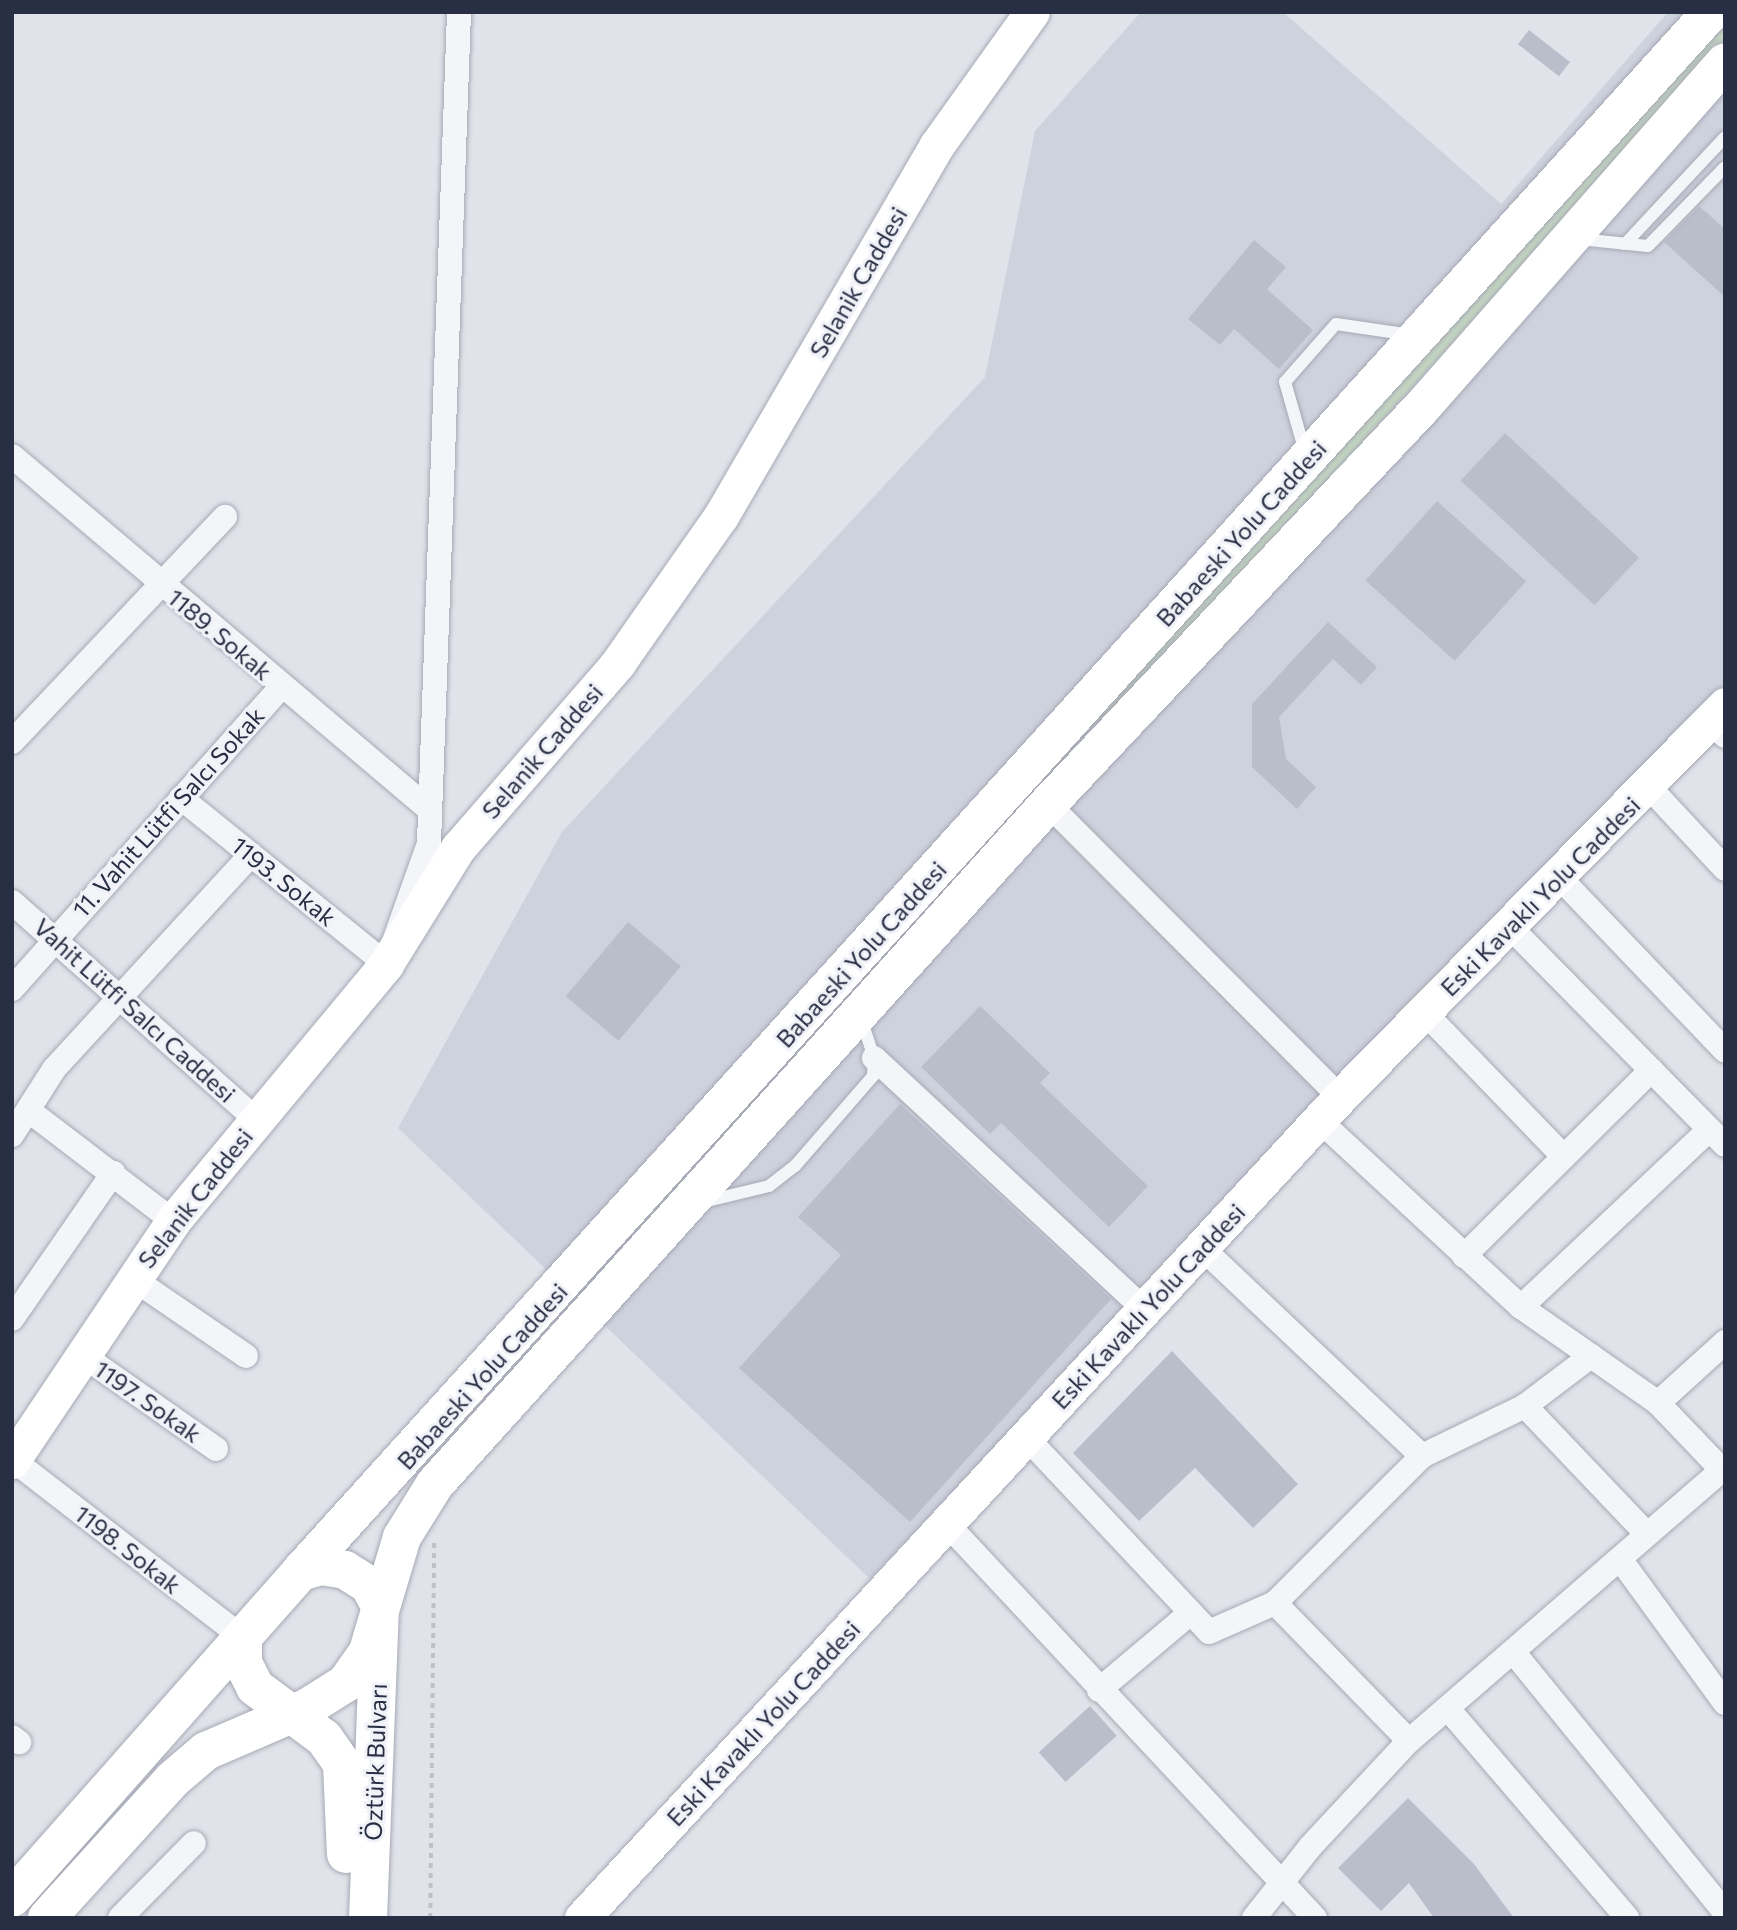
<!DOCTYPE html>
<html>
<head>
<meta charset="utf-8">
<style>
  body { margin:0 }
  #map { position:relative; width:1737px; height:1930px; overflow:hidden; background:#e1e3ea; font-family:Commissioner,sans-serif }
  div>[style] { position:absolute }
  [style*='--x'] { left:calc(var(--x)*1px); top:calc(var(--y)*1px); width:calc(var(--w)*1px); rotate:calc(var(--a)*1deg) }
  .built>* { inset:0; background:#ced2dd }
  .green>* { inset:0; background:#c3d5c1 }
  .building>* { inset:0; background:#babecb; transform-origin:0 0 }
  .path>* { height:3.5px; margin-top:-1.75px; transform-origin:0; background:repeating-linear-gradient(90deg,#bfc1c9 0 5px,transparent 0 10px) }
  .roads { filter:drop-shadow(0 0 2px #a6a9b5) drop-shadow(0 0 2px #a6a9b5) }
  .lane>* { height:12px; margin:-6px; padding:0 6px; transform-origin:6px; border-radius:6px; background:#f4f5f8 }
  .street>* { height:24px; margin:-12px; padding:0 12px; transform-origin:12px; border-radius:12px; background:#f4f5f8 }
  .secondary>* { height:35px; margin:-17.5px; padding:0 17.5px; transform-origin:17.5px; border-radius:17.5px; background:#fff }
  .highway>* { height:38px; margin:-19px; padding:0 19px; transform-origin:19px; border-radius:19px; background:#fff }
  span { translate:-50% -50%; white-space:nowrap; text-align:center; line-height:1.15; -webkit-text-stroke:6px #f0f2f8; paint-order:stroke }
  .street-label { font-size:24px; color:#282e43 }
  .frame { position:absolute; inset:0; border:14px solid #282e43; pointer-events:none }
</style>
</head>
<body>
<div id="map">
  <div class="built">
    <i style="clip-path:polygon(1141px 12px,1283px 12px,1501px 204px,1668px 12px,1725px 12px,1725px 704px,1143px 1292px,870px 1579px,398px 1128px,562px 832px,985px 377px,1035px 131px)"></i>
  </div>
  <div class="green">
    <i style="clip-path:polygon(1725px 20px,1725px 42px,1598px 183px,451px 1440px,1023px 795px)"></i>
  </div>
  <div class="building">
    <i style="left:1529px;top:30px;width:52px;height:18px;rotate:38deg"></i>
    <i style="clip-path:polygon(1699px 206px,1725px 229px,1725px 297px,1664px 242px)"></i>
    <i style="clip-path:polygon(1254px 240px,1286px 267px,1267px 289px,1313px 330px,1279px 369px,1234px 329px,1220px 345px,1188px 319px)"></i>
    <i style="left:1505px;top:433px;width:183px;height:65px;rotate:43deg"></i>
    <i style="left:1437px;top:501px;width:120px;height:107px;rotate:42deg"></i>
    <i style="clip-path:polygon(1328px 622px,1377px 667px,1361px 685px,1333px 659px,1279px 717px,1286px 759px,1316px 787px,1297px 809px,1252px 767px,1252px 704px)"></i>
    <i style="left:628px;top:922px;width:69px;height:97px;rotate:40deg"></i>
    <i style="clip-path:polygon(980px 1006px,1050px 1073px,1040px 1083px,1148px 1186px,1109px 1227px,1001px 1123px,990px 1134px,921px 1067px)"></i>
    <i style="clip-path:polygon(900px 1104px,1111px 1299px,910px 1522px,739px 1368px,841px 1255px,798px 1217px)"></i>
    <i style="clip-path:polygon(1172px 1351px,1298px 1484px,1253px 1528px,1195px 1468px,1139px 1521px,1073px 1453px)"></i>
    <i style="left:1090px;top:1706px;width:40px;height:69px;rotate:48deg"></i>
    <i style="clip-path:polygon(1408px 1798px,1474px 1864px,1514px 1918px,1434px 1918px,1409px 1883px,1381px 1911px,1338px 1868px)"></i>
  </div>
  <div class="path">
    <i style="--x:430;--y:1918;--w:376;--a:-89.4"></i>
  </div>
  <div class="roads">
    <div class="lane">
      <i style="--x:1579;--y:239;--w:69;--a:5.8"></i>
      <i style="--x:1648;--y:246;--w:110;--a:-45.7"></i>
      <i style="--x:1625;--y:244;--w:146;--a:-46.9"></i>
      <i style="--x:1305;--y:452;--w:73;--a:-105.9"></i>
      <i style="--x:1285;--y:382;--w:77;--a:-48.7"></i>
      <i style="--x:1336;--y:324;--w:76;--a:8.3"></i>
      <i style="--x:703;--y:1202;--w:68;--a:-13.6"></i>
      <i style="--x:769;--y:1186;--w:33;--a:-38"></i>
      <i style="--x:795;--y:1166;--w:119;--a:-49.1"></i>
      <i style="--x:873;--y:1076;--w:18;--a:-87"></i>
      <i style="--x:874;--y:1058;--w:42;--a:-108"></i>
    </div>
    <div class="street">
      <i style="--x:12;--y:456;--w:548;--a:40.26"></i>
      <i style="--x:1710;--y:721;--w:21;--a:45"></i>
      <i style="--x:12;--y:742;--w:310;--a:-46.6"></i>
      <i style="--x:1648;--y:786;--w:113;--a:47.1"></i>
      <i style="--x:181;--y:798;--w:264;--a:39"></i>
      <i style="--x:386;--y:964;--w:128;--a:-70.4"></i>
      <i style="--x:429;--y:843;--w:832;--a:-87.93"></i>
      <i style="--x:1048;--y:804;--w:414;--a:45.1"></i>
      <i style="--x:1559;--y:877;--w:240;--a:46.3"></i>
      <i style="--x:12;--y:902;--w:328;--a:41.7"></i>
      <i style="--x:1510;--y:927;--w:306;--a:45.4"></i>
      <i style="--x:12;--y:989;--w:406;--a:-48.3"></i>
      <i style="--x:1425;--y:1013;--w:200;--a:46"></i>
      <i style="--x:874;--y:1058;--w:371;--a:42.9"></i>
      <i style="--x:28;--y:1110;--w:183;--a:37.4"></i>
      <i style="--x:1319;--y:1120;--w:275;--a:42.8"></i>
      <i style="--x:1521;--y:1307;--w:167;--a:35"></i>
      <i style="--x:1658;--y:1403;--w:93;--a:46.3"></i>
      <i style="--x:12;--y:1135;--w:78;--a:-57.5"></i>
      <i style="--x:54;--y:1069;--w:291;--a:-47.4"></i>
      <i style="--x:1202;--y:1248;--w:303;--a:43.4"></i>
      <i style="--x:1422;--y:1456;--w:208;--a:135"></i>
      <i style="--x:1464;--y:1256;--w:264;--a:-44.8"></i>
      <i style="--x:132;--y:1278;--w:138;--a:34.4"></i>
      <i style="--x:1521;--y:1307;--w:258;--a:-43.3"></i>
      <i style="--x:12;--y:1319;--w:178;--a:-55.3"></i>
      <i style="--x:81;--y:1354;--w:165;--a:35.1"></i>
      <i style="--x:1591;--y:1356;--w:83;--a:142.9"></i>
      <i style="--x:1525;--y:1406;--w:177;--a:46.4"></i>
      <i style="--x:1658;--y:1403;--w:91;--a:-42.3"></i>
      <i style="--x:1026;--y:1437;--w:267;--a:46.8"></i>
      <i style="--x:1209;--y:1632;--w:72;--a:-23.7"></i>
      <i style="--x:1275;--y:1603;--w:192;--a:45.8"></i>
      <i style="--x:1422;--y:1456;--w:114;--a:-25.9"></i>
      <i style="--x:13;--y:1460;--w:291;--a:37.7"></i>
      <i style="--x:947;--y:1524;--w:539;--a:46.95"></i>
      <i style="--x:1620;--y:1559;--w:178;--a:53.9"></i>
      <i style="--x:1515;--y:1654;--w:333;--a:50.9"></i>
      <i style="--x:1099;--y:1690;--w:116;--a:-40.1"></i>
      <i style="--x:1449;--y:1710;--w:274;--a:49.4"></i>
      <i style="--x:12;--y:1737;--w:9;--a:36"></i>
      <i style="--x:120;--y:1918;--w:105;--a:-45.4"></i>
      <i style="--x:1254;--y:1918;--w:90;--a:-51.7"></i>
      <i style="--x:1310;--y:1847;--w:145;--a:-47"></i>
      <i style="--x:1409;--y:1741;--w:418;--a:-40.9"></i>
    </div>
    <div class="secondary">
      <i style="--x:12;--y:1461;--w:289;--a:-56.1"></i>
      <i style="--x:173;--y:1221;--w:334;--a:-50.3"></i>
      <i style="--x:386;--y:964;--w:137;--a:-58.2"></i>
      <i style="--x:458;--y:848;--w:245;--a:-49.1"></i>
      <i style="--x:618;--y:663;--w:179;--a:-55"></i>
      <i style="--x:721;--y:516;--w:429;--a:-59.8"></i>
      <i style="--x:937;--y:145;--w:163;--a:-54.5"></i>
      <i style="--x:582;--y:1918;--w:1117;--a:-47.28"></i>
      <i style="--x:1340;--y:1097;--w:549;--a:-45.52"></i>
    </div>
    <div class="highway">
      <i style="--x:300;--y:1572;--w:22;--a:-16"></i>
      <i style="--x:321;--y:1566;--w:24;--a:9"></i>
      <i style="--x:345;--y:1570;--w:28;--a:32"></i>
      <i style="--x:369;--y:1585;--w:24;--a:62"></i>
      <i style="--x:380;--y:1606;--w:312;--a:92.2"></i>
      <i style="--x:243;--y:1638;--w:25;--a:90"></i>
      <i style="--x:243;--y:1663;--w:27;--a:63"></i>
      <i style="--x:255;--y:1687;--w:86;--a:36.5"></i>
      <i style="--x:324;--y:1738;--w:32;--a:55"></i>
      <i style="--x:342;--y:1764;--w:90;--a:87.5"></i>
      <i style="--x:12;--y:1898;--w:435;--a:-48.5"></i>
      <i style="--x:300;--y:1572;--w:2103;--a:-47.87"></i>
      <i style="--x:47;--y:1918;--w:186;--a:-47.8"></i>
      <i style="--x:172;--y:1780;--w:45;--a:-40.5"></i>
      <i style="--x:206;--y:1751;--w:111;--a:-23.3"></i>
      <i style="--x:308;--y:1707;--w:45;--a:-32.3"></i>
      <i style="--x:346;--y:1683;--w:39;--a:-55"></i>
      <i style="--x:368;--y:1651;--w:119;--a:-73.4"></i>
      <i style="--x:402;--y:1537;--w:62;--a:-58.1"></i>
      <i style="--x:435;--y:1484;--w:916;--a:-47.97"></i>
      <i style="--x:1048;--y:804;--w:548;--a:-46.7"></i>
      <i style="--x:1424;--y:405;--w:456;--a:-48.7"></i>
    </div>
  </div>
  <div class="street-label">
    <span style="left:858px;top:282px;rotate:-60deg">Selanik Caddesi</span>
    <span style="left:1241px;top:533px;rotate:-48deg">Babaeski Yolu Caddesi</span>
    <span style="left:220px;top:634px;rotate:40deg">1189. Sokak</span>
    <span style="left:542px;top:751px;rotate:-49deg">Selanik Caddesi</span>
    <span style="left:168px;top:812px;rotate:-48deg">11. Vahit Lütfi Salcı Sokak</span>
    <span style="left:284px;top:881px;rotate:39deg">1193. Sokak</span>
    <span style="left:1540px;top:896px;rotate:-45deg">Eski Kavaklı Yolu Caddesi</span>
    <span style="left:861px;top:954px;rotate:-48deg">Babaeski Yolu Caddesi</span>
    <span style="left:135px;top:1010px;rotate:42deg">Vahit Lütfi Salcı Caddesi</span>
    <span style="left:195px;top:1198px;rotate:-52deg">Selanik Caddesi</span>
    <span style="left:1148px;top:1306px;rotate:-47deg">Eski Kavaklı Yolu Caddesi</span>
    <span style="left:482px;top:1376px;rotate:-48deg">Babaeski Yolu Caddesi</span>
    <span style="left:148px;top:1401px;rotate:35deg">1197. Sokak</span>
    <span style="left:128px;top:1549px;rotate:38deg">1198. Sokak</span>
    <span style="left:763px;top:1723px;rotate:-47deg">Eski Kavaklı Yolu Caddesi</span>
    <span style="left:375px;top:1762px;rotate:-88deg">Öztürk Bulvarı</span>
  </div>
  <div class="frame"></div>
</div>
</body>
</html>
